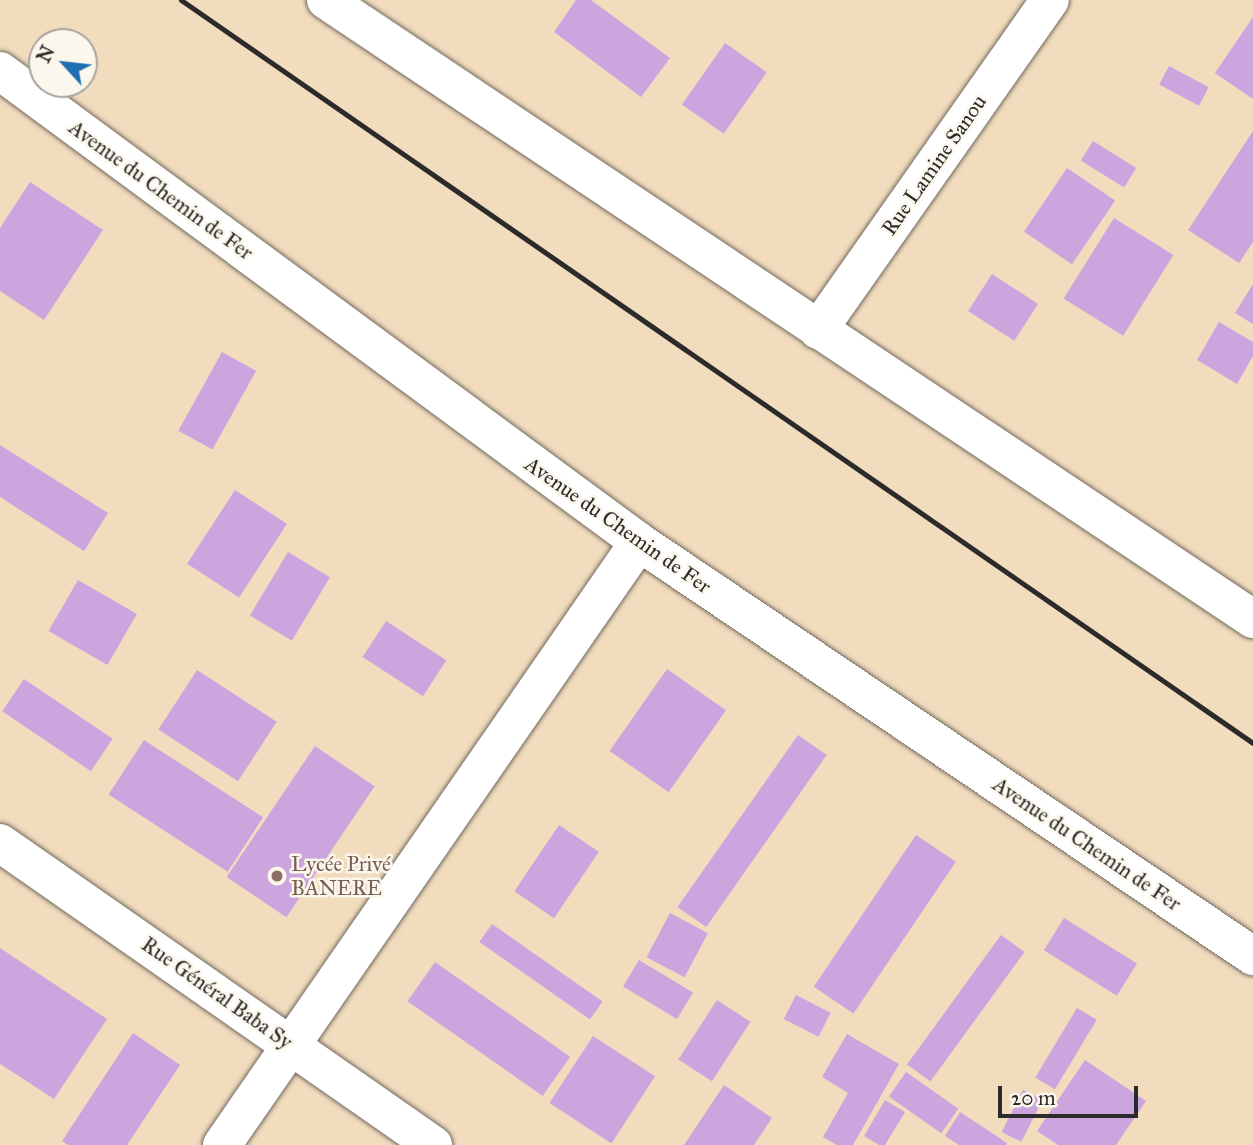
<!DOCTYPE html>
<html>
<head>
<meta charset="utf-8">
<style>
  body { margin:0 }
  #map { position:relative; width:1253px; height:1145px; overflow:hidden; background:#f2dcbe; font-family:"IM FELL Great Primer",serif }
  div>[style] { position:absolute }
  [style*='--x'] { left:calc(var(--x)*1px); top:calc(var(--y)*1px); width:calc(var(--w)*1px); rotate:calc(var(--a)*1deg) }
  .building>* { inset:0; background:#cca5de; transform-origin:0 0 }
  .roads { filter:drop-shadow(0 0 2px #71695e) drop-shadow(0 0 2px #71695e) }
  .minor>* { height:38px; margin:-19px; padding:0 19px; transform-origin:19px; border-radius:19px; background:#fff }
  .rail>* { height:5px; margin:-2.5px; padding:0 2.5px; transform-origin:2.5px; border-radius:2.5px; background:#2b2b2b }
  .dots>* { width:19px; height:19px; translate:-50% -50%; box-sizing:border-box; border:4px solid #fbf7ec; border-radius:50% }
  span { translate:-50% -50%; white-space:nowrap; text-align:center; line-height:1.15; -webkit-text-stroke:5px #fbf7ec; paint-order:stroke }
  .street-label { font-size:21px; color:#2b2b2b }
  .education-label { font-size:21px; color:#785e54 }
  .left { translate:0 -50%; text-align:left }
  .north { position:absolute; left:28px; top:28px; width:70px; height:70px; box-sizing:border-box; background:#fbf7ec; border:2px solid #a8a59f; border-radius:50%; rotate:297deg; font-size:19px; font-weight:700; line-height:28px; text-align:center; color:#2b2b2b }
  .north::after { content:''; display:block; margin:auto; width:24px; height:32px; background:#1f6fb2; clip-path:polygon(50% 0,100% 100%,50% 72%,0 100%) }
  .scale { position:absolute; left:998px; top:1086px; width:140px; height:32px; box-sizing:border-box; border:4px solid #2b2b2b; border-top:0; padding-left:9px; font-size:21px; line-height:24px; white-space:nowrap; color:#2b2b2b; -webkit-text-stroke:5px #fbf7ec; paint-order:stroke }
</style>
</head>
<body>
<div id="map">
  <div class="building">
    <i style="clip-path:polygon(576px 0,591px 0,670px 58px,641px 97px,554px 32px)"></i>
    <i style="clip-path:polygon(1253px 17px,1253px 99px,1215px 73px)"></i>
    <i style="left:725px;top:43px;width:51px;height:75px;rotate:35deg"></i>
    <i style="left:1169px;top:66px;width:45px;height:21px;rotate:28deg"></i>
    <i style="clip-path:polygon(1253px 131px,1253px 242px,1239px 263px,1188px 230px)"></i>
    <i style="left:1093px;top:141px;width:51px;height:23px;rotate:32deg"></i>
    <i style="left:1067px;top:168px;width:58px;height:77px;rotate:34deg"></i>
    <i style="clip-path:polygon(30px 182px,103px 230px,44px 320px,0 291px,0 228px)"></i>
    <i style="left:1114px;top:218px;width:70px;height:95px;rotate:32deg"></i>
    <i style="left:992px;top:274px;width:55px;height:44px;rotate:33deg"></i>
    <i style="clip-path:polygon(1253px 284px,1253px 324px,1235px 313px)"></i>
    <i style="clip-path:polygon(1219px 322px,1253px 342px,1253px 356px,1237px 384px,1197px 360px)"></i>
    <i style="left:222px;top:352px;width:39px;height:90px;rotate:29deg"></i>
    <i style="clip-path:polygon(0 445px,108px 513px,84px 551px,0 497px)"></i>
    <i style="left:235px;top:490px;width:62px;height:88px;rotate:33deg"></i>
    <i style="left:288px;top:552px;width:49px;height:74px;rotate:31deg"></i>
    <i style="left:78px;top:580px;width:68px;height:59px;rotate:30deg"></i>
    <i style="left:386px;top:621px;width:72px;height:43px;rotate:33deg"></i>
    <i style="left:667px;top:669px;width:72px;height:100px;rotate:35deg"></i>
    <i style="left:197px;top:670px;width:95px;height:71px;rotate:33deg"></i>
    <i style="left:24px;top:679px;width:107px;height:39px;rotate:34deg"></i>
    <i style="left:798px;top:735px;width:35px;height:210px;rotate:35deg"></i>
    <i style="left:144px;top:740px;width:142px;height:65px;rotate:33deg"></i>
    <i style="left:315px;top:746px;width:72px;height:158px;rotate:34deg"></i>
    <i style="left:559px;top:825px;width:48px;height:80px;rotate:34deg"></i>
    <i style="left:916px;top:835px;width:48px;height:183px;rotate:34deg"></i>
    <i style="left:670px;top:913px;width:43px;height:50px;rotate:28deg"></i>
    <i style="left:1064px;top:918px;width:86px;height:38px;rotate:32deg"></i>
    <i style="left:492px;top:924px;width:135px;height:22px;rotate:35deg"></i>
    <i style="left:1001px;top:935px;width:29px;height:160px;rotate:36deg"></i>
    <i style="clip-path:polygon(0 948px,107px 1019px,54px 1099px,0 1064px)"></i>
    <i style="left:639px;top:960px;width:63px;height:31px;rotate:31deg"></i>
    <i style="left:435px;top:962px;width:165px;height:48px;rotate:35deg"></i>
    <i style="left:796px;top:995px;width:39px;height:27px;rotate:27deg"></i>
    <i style="left:717px;top:1000px;width:40px;height:71px;rotate:33deg"></i>
    <i style="left:1077px;top:1008px;width:23px;height:81px;rotate:31deg"></i>
    <i style="clip-path:polygon(133px 1033px,180px 1065px,127px 1145px,68px 1145px,62px 1141px)"></i>
    <i style="clip-path:polygon(847px 1034px,899px 1064px,853px 1145px,837px 1145px,823px 1137px,848px 1093px,822px 1077px)"></i>
    <i style="left:593px;top:1036px;width:74px;height:80px;rotate:33deg"></i>
    <i style="clip-path:polygon(1085px 1060px,1146px 1101px,1116px 1145px,1058px 1145px,1037px 1131px)"></i>
    <i style="left:906px;top:1072px;width:64px;height:30px;rotate:35deg"></i>
    <i style="clip-path:polygon(724px 1085px,772px 1118px,754px 1145px,684px 1145px)"></i>
    <i style="left:1023px;top:1090px;width:22px;height:47px;rotate:27deg"></i>
    <i style="clip-path:polygon(885px 1100px,905px 1112px,885px 1145px,879px 1145px,864px 1136px)"></i>
    <i style="clip-path:polygon(960px 1112px,1007px 1143px,1006px 1145px,959px 1145px,945px 1136px)"></i>
  </div>
  <div class="roads">
    <div class="minor">
      <i style="--x:326;--y:0;--w:1115;--a:33.73"></i>
      <i style="--x:0;--y:71;--w:794;--a:36.39"></i>
      <i style="--x:639;--y:542;--w:741;--a:33.99"></i>
      <i style="--x:818;--y:330;--w:403;--a:-54.9"></i>
      <i style="--x:0;--y:843;--w:528;--a:34.89"></i>
      <i style="--x:222;--y:1145;--w:733;--a:-55.33"></i>
    </div>
  </div>
  <div class="rail">
    <i style="--x:181;--y:0;--w:1304;--a:34.73"></i>
  </div>
  <div class="dots">
    <i style="left:277px;top:876px;background:#8d6e63"></i>
  </div>
  <div class="street-label">
    <span style="left:934px;top:165px;rotate:-55deg">Rue Lamine Sanou</span>
    <span style="left:161px;top:190px;rotate:36deg">Avenue du Chemin de Fer</span>
    <span style="left:618px;top:525px;rotate:35deg">Avenue du Chemin de Fer</span>
    <span style="left:1087px;top:844px;rotate:34deg">Avenue du Chemin de Fer</span>
    <span style="left:217px;top:993px;rotate:35deg">Rue Général Baba Sy</span>
  </div>
  <div class="education-label">
    <span class="left" style="left:291px;top:876px">Lycée Privé<br>BANERE</span>
  </div>
  <div class="north">N</div>
  <div class="scale">20 m</div>
</div>
</body>
</html>
